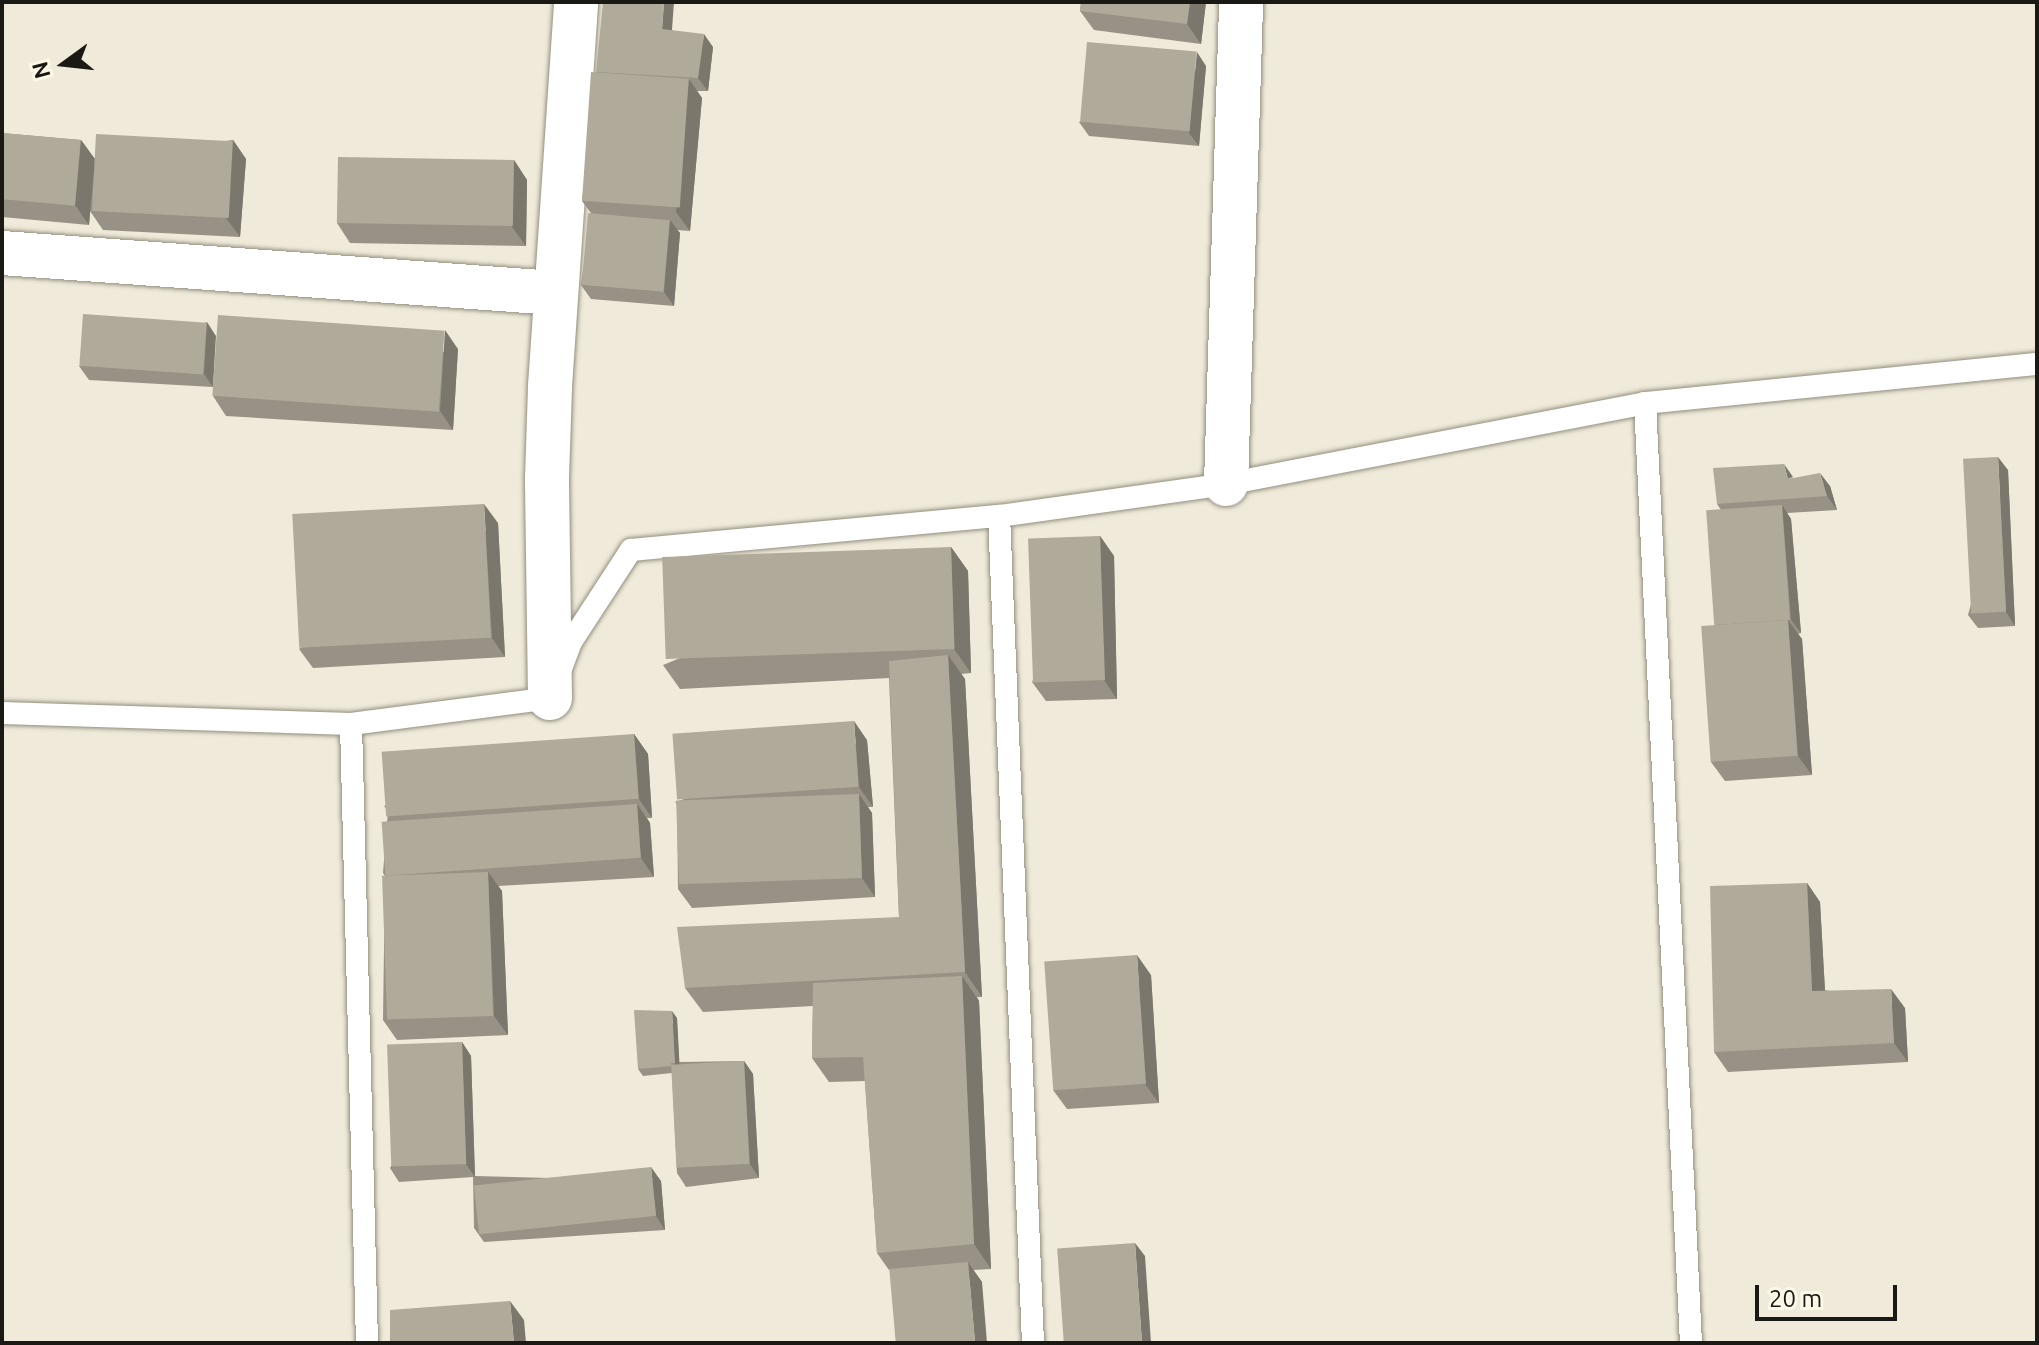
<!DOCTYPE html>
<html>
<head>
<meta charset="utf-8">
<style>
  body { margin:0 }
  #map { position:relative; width:2039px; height:1345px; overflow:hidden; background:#efeada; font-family:Ubuntu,sans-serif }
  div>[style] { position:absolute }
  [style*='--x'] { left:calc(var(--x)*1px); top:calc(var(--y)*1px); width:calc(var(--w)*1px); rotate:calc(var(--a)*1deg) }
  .roads { filter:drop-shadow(0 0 2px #938e7f) drop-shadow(0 0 2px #938e7f) }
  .service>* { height:22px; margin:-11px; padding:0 11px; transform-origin:11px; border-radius:11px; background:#fff }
  .minor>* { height:44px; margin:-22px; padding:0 22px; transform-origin:22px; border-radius:22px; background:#fff }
  .wall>* { inset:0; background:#979285 }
  .shaded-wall>* { inset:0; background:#7b776c }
  .building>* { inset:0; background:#b0aa9b; transform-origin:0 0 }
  span { translate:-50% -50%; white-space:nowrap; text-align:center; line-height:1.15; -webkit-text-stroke:6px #fdf7e7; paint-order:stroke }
  .frame { position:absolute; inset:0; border:4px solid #1b1913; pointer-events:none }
  .north { position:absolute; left:24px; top:24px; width:80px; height:80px; -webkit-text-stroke:6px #fdf7e7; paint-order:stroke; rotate:255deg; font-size:22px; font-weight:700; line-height:32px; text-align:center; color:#1b1913 }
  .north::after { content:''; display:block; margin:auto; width:28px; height:36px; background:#1b1913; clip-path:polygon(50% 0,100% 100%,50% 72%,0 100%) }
  .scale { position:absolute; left:1755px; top:1285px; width:142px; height:36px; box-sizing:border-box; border:4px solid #1b1913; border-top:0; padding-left:10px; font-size:24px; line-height:28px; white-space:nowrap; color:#1b1913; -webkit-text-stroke:6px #fdf7e7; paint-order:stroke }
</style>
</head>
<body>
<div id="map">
  <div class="roads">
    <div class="service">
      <i style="--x:1645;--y:403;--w:941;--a:87.2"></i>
      <i style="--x:2;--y:713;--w:349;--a:1.8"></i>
      <i style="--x:351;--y:724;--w:201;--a:-7.4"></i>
      <i style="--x:550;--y:698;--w:60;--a:-69.4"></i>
      <i style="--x:571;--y:642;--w:110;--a:-56.9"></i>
      <i style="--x:631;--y:550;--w:370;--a:-5.3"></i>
      <i style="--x:351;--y:724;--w:619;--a:88.52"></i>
      <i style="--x:1033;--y:1343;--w:828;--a:-92.35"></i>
      <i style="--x:999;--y:516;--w:229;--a:-8"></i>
      <i style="--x:1226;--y:484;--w:427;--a:-10.9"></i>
      <i style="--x:1645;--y:403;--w:394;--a:-5.7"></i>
    </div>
    <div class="minor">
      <i style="--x:2;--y:253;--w:554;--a:4.14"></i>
      <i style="--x:1226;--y:484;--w:482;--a:-88.2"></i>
      <i style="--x:550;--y:698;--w:220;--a:-90.8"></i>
      <i style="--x:547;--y:478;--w:92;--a:-88.1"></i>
      <i style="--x:550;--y:386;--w:385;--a:-86.1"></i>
    </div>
  </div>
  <div class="wall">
    <i style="clip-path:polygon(1081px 2px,1206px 2px,1201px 44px,1094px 30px,1080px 11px)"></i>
    <i style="clip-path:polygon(672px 30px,713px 47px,708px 91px,697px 91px,702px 98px,690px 231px,677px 230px,680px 233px,674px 306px,591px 299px,581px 285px,591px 213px,582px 201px,596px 72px)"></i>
    <i style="clip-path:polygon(1206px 66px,1199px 146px,1089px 136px,1079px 122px)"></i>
    <i style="clip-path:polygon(2px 133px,81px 140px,94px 158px,233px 140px,246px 159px,240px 237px,103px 230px,90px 211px,89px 225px,2px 217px)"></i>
    <i style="clip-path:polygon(514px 160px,527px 180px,526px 246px,350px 243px,337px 223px)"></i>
    <i style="clip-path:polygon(207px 322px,213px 387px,89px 380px,79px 366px)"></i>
    <i style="clip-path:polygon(458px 349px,453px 430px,226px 416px,213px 396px)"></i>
    <i style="clip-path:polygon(2008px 470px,2015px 626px,1978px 628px,1968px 615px)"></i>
    <i style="clip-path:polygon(1793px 478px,1830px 486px,1837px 510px,1787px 513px,1791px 519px,1801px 633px,1798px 634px,1802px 639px,1812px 775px,1725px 781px,1711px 762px,1721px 510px,1717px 504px)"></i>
    <i style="clip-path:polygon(498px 523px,505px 657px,313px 668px,299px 649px)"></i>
    <i style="clip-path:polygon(1100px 536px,1114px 556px,1117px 699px,1046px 701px,1032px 682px)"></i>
    <i style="clip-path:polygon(951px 547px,968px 571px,971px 673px,961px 674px,965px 679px,982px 997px,977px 997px,979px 1001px,991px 1269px,973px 1270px,982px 1282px,889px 1270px,877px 1253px,865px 1081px,829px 1082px,812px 1058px,813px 1006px,703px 1012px,685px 988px,899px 917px,889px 678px,680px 689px,663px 665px)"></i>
    <i style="clip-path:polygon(634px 734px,648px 754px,652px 818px,647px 818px,650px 823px,654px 877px,498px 886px,502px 891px,508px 1035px,397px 1040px,383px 1020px,385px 876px,383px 873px,388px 811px,384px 806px)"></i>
    <i style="clip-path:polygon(867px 740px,873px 807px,868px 807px,872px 813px,875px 897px,692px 908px,678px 889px,677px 804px,675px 802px)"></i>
    <i style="clip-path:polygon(1807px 883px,1820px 902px,1825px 990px,1905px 1008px,1908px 1062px,1728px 1072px,1714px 1052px)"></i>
    <i style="clip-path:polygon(1151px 975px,1159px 1103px,1067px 1109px,1053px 1090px)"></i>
    <i style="clip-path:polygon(677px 1018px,679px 1062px,744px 1061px,753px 1074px,759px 1178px,686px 1187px,677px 1173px,672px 1073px,643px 1076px,638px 1069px)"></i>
    <i style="clip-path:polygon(462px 1042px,471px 1056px,475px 1176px,661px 1181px,665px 1230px,484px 1242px,474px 1228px,473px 1177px,399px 1182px,390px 1168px)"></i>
  </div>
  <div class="shaded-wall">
    <i style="clip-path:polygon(664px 2px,674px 2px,671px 43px,662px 29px)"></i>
    <i style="clip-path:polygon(1190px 2px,1206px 2px,1201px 44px,1187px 24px)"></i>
    <i style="clip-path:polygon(704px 34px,713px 47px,708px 91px,698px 78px)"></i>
    <i style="clip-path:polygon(1197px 52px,1206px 66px,1199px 146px,1189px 133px)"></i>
    <i style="clip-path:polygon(689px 79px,702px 98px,690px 231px,676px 212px)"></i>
    <i style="clip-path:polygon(81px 140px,95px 159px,89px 225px,75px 205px)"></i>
    <i style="clip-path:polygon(233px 140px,246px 159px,240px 237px,226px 218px)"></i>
    <i style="clip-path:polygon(514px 160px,527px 180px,526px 246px,512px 227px)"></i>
    <i style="clip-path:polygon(670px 220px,680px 233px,674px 306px,664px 292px)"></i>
    <i style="clip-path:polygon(207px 322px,216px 336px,213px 387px,204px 374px)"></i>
    <i style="clip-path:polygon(445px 330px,458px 349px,453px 430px,440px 411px)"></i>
    <i style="clip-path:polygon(1998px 457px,2008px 470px,2015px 626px,2006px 612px)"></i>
    <i style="clip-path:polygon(1784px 464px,1793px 477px,1788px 479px)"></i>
    <i style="clip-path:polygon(1820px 473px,1830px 486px,1837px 510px,1827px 496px)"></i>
    <i style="clip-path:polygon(484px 504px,498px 523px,505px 657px,492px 638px)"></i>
    <i style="clip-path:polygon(1782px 505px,1791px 519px,1801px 633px,1791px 620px)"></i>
    <i style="clip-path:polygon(1100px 536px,1114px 556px,1117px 699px,1104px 680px)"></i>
    <i style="clip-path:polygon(951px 547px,968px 571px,971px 673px,954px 649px)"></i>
    <i style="clip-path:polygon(1788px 620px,1802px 639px,1812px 775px,1798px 756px)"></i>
    <i style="clip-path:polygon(948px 655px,965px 679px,982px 997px,965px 972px)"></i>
    <i style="clip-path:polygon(854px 721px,867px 740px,873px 807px,859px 787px)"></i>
    <i style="clip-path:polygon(634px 734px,648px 754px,652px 818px,639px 799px)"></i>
    <i style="clip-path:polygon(859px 794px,872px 813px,875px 897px,862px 878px)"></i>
    <i style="clip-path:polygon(637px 804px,650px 823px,654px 877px,641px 858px)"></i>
    <i style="clip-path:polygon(488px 872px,502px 891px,508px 1035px,494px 1016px)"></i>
    <i style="clip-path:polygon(1807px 883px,1820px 902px,1826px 1010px,1812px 991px)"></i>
    <i style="clip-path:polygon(1137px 955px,1151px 975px,1159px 1103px,1145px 1084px)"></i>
    <i style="clip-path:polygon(962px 976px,979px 1001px,991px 1269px,974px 1244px)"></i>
    <i style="clip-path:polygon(1891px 989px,1905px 1008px,1908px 1062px,1894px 1043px)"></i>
    <i style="clip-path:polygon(672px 1011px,677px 1018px,680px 1073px,675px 1066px)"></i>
    <i style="clip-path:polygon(462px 1042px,471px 1056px,475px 1177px,466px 1164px)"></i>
    <i style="clip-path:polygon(744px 1061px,753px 1074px,759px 1178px,750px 1164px)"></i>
    <i style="clip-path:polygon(651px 1167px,661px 1181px,665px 1230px,656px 1216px)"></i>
    <i style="clip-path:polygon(1135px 1243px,1145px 1256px,1151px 1343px,1142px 1343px)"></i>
    <i style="clip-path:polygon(968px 1262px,982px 1282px,987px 1343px,975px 1343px)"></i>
    <i style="clip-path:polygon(510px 1301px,524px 1320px,526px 1343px,514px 1343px)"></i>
  </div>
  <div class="building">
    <i style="clip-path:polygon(603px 2px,664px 2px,662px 29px,704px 34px,698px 78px,596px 72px)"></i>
    <i style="clip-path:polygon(1081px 2px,1190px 2px,1187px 24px,1080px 11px)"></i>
    <i style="left:1087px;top:42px;width:110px;height:80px;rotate:5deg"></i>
    <i style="left:591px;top:72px;width:98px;height:129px;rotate:4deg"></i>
    <i style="left:2px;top:133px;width:79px;height:66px;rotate:5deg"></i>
    <i style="left:96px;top:134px;width:137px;height:77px;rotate:3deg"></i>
    <i style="left:338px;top:157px;width:176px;height:66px;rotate:1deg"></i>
    <i style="left:588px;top:213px;width:82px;height:72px;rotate:5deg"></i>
    <i style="left:83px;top:314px;width:124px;height:52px;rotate:4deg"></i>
    <i style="left:218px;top:315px;width:227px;height:81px;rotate:4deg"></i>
    <i style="left:1998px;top:457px;width:155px;height:35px;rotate:87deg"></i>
    <i style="clip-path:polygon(1784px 464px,1788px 479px,1820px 473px,1827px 496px,1717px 504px,1713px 468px)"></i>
    <i style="left:484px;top:504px;width:134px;height:192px;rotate:87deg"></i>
    <i style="left:1782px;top:505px;width:115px;height:76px;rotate:86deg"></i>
    <i style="left:1100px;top:536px;width:144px;height:72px;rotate:88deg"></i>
    <i style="left:951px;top:547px;width:102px;height:289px;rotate:88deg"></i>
    <i style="left:1788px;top:620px;width:136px;height:87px;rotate:86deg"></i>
    <i style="clip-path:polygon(948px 655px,965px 972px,685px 988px,677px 927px,899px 917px,889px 661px)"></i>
    <i style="left:854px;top:721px;width:66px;height:182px;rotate:86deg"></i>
    <i style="left:634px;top:734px;width:65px;height:253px;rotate:86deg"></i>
    <i style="left:859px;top:794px;width:84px;height:183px;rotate:88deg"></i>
    <i style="left:637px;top:804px;width:54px;height:256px;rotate:86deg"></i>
    <i style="left:488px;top:872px;width:144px;height:106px;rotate:88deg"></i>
    <i style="clip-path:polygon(1807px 883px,1812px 991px,1891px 989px,1894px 1043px,1714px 1052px,1710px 886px)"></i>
    <i style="left:1137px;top:955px;width:129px;height:93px;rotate:86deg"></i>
    <i style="clip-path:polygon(962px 976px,974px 1244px,877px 1253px,863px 1057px,812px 1058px,813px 983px)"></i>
    <i style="clip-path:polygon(634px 1010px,672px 1011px,675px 1063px,671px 1063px,671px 1066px,638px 1069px)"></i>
    <i style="left:462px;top:1042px;width:122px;height:75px;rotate:88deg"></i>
    <i style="left:744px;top:1061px;width:103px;height:73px;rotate:87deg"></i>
    <i style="left:651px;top:1167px;width:49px;height:178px;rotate:84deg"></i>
    <i style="left:1135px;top:1243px;width:100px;height:78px;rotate:86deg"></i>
    <i style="left:968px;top:1262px;width:81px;height:79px;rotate:85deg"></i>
    <i style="clip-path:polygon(510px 1301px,514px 1343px,390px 1343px,390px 1310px)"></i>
  </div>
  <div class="frame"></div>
  <div class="north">N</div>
  <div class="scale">20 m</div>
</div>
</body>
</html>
